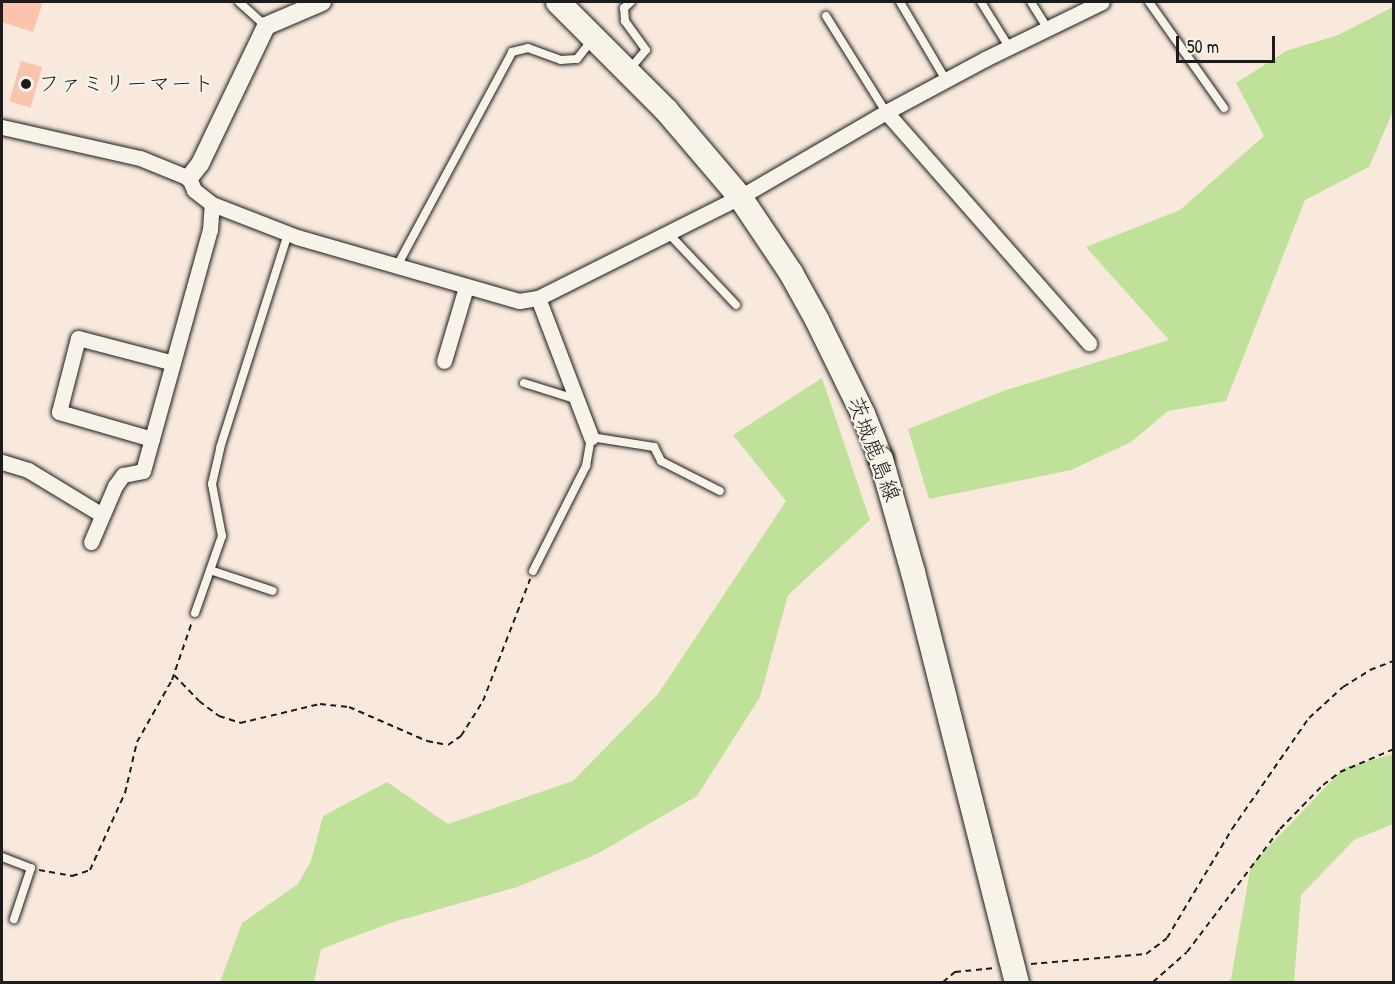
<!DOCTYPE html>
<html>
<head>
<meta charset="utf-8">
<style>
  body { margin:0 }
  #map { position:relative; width:1395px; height:984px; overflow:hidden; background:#f8e9dc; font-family:"Patrick Hand","Klee One",sans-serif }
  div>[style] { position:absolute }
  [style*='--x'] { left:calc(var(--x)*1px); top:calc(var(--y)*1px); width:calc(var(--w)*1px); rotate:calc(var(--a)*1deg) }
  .green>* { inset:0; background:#c0e19a }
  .building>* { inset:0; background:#fac3ad; transform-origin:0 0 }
  .path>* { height:2px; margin-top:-1px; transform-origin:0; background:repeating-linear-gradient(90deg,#1c1c1c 0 6px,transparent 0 10.5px) }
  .roads { filter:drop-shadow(0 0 2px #1c1c1c) drop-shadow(0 0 2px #1c1c1c) }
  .service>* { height:8px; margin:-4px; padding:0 4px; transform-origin:4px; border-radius:4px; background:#f7f3e8 }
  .minor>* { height:15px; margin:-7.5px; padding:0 7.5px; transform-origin:7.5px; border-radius:7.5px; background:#f7f3e8 }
  .tertiary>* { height:18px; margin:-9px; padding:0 9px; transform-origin:9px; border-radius:9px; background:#f7f3e8 }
  .primary>* { height:24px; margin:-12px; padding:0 12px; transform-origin:12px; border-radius:12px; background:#f7f3e8 }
  .bridges { filter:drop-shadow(0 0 2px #1c1c1c) drop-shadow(0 0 2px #1c1c1c) }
  .primary-bridge>* { height:24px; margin:-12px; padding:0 12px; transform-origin:12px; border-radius:12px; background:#f7f3e8 }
  .dots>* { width:16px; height:16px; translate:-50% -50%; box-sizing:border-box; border:3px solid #f7f3e8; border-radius:50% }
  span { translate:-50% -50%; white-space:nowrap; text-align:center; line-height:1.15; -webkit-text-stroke:4.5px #f7f3e8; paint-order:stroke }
  .poi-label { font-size:22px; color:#1c1c1c }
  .left { translate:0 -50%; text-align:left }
  .street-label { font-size:22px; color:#1c1c1c }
  .frame { position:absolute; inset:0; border:3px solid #1c1c1c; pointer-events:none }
  .scale { position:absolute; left:1176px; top:36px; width:99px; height:27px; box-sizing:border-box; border:3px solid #1c1c1c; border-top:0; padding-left:8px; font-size:18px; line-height:21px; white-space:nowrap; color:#1c1c1c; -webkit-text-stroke:4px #f7f3e8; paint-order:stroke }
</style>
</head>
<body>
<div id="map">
  <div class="green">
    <i style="clip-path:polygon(1393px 7px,1393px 111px,1369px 167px,1305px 200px,1226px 401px,1168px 411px,1131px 442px,1071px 470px,929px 499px,908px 429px,1003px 391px,1169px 340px,1086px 247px,1180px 210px,1264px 136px,1236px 83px,1286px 51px,1338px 35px)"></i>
    <i style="clip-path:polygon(822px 378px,870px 520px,788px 595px,760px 697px,697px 796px,597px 854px,517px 887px,390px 923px,321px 949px,314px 982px,220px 982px,242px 923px,298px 884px,311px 861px,323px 816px,387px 782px,448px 824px,573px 781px,658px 694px,786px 501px,733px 435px)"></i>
    <i style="clip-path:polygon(1393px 754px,1393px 824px,1354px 840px,1301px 895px,1294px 982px,1226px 982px,1231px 979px,1251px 865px,1344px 768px)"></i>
  </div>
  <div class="building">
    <i style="clip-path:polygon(2px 2px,43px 2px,33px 32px,2px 22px)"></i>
    <i style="left:21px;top:61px;width:22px;height:42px;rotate:16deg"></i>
  </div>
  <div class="path">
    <i style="--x:174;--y:675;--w:36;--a:46"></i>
    <i style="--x:199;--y:701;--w:25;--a:37"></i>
    <i style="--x:219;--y:716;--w:22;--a:18"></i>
    <i style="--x:240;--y:723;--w:82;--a:-13.4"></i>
    <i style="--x:320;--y:704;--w:29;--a:6"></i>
    <i style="--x:349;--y:707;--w:85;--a:23.6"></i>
    <i style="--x:427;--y:741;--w:21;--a:11"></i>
    <i style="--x:448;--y:745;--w:16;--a:-35"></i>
    <i style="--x:461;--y:736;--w:41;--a:-57.8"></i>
    <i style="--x:483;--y:701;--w:131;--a:-68.9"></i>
    <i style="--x:39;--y:870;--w:34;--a:10"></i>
    <i style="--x:72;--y:876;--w:19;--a:-18"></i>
    <i style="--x:90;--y:870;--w:85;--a:-65.6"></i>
    <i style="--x:125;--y:793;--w:52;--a:-76.8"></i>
    <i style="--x:137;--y:742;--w:71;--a:-60.6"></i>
    <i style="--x:172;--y:680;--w:61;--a:-71"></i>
    <i style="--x:1031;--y:964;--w:115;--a:-5"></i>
    <i style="--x:1146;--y:954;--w:26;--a:-37"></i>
    <i style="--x:1167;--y:938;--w:127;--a:-59.2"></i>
    <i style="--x:1232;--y:829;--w:135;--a:-55.3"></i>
    <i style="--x:1309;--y:718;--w:46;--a:-42.4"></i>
    <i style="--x:1343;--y:687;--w:32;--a:-32"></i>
    <i style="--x:1370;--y:670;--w:26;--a:-21"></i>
    <i style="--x:943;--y:982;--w:16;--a:-40"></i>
    <i style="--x:955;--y:972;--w:40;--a:-5.7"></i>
    <i style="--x:1153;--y:982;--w:45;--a:-41.4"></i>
    <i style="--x:1187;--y:952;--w:154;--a:-52.9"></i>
    <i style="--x:1280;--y:829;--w:62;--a:-45.7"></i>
    <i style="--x:1323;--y:785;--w:21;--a:-37"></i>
    <i style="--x:1340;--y:772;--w:59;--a:-23.1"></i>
  </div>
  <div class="roads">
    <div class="service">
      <i style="--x:239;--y:2;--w:36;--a:42"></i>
      <i style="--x:900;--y:2;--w:91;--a:59.5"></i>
      <i style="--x:981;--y:2;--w:53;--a:58.1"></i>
      <i style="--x:1031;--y:2;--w:32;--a:58"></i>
      <i style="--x:1149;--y:2;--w:130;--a:54.7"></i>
      <i style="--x:826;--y:16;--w:113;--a:58"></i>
      <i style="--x:629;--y:70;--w:26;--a:-50"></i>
      <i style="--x:646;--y:50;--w:36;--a:-126"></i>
      <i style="--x:625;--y:21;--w:13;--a:-94"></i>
      <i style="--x:624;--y:8;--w:9;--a:-41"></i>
      <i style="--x:668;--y:233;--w:99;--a:46.6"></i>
      <i style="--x:397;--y:266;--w:243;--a:-61.7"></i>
      <i style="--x:512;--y:52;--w:16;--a:-14"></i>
      <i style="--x:528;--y:48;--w:35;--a:20"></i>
      <i style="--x:561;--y:60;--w:16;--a:-4"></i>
      <i style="--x:577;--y:59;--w:23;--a:-52"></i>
      <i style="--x:524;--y:383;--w:53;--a:17.4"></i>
      <i style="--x:210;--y:570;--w:66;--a:18.4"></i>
      <i style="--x:533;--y:571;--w:118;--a:-63.2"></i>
      <i style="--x:586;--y:466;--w:29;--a:-80"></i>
      <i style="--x:591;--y:437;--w:64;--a:9"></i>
      <i style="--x:654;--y:447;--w:16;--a:63"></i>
      <i style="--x:661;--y:461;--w:66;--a:27"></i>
      <i style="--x:195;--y:613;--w:82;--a:-70.7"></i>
      <i style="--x:222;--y:536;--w:53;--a:-100.9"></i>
      <i style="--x:212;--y:484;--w:37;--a:-77"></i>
      <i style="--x:220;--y:448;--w:225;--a:-72.4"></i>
      <i style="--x:2;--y:857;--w:31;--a:21"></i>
      <i style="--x:31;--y:868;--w:54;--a:108.4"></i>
    </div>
    <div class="minor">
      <i style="--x:886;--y:112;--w:308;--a:48.7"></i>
      <i style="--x:2;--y:127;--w:141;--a:12.7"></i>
      <i style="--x:140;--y:158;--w:53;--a:22.2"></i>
      <i style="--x:189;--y:178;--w:13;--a:67"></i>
      <i style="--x:194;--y:190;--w:23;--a:38"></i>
      <i style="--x:212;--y:204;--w:91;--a:21.2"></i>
      <i style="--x:297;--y:237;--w:231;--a:16.1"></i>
      <i style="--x:519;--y:301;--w:19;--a:-9"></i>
      <i style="--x:538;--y:298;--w:226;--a:-26.6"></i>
      <i style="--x:740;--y:197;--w:169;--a:-30.2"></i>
      <i style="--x:886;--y:112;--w:112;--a:-28.2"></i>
      <i style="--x:985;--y:59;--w:130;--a:-26"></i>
      <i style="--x:538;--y:298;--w:149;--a:69.1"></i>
      <i style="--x:444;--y:361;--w:77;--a:-73.4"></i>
      <i style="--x:152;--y:439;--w:97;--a:-163.8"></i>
      <i style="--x:59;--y:412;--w:76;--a:-75.6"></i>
      <i style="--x:78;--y:338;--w:98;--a:14.7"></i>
      <i style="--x:2;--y:462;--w:27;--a:17"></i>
      <i style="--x:28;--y:470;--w:87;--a:31.3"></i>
      <i style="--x:91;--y:542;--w:61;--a:-66.8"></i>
      <i style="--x:115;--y:486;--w:14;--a:-54"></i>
      <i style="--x:123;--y:475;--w:20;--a:-11"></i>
      <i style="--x:143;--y:471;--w:250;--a:-74.5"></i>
      <i style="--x:210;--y:230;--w:26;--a:-86"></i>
    </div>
    <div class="tertiary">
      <i style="--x:189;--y:178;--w:18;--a:-52"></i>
      <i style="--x:200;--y:164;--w:153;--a:-64.4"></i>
      <i style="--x:266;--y:26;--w:61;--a:-23.2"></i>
    </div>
    <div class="primary">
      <i style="--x:558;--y:2;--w:153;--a:45"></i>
      <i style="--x:666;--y:110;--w:114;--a:49.6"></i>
      <i style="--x:740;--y:197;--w:92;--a:56.1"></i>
      <i style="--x:791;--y:273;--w:54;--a:61"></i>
      <i style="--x:817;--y:320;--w:105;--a:63.9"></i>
      <i style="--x:863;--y:414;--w:48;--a:68.2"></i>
    </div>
  </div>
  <div class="bridges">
    <div class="primary-bridge">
      <i style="--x:881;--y:459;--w:117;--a:74.2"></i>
      <i style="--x:913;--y:572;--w:423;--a:75.8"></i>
    </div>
  </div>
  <div class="dots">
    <i style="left:26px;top:84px;background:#1c1c1c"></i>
  </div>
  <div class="poi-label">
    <span class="left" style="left:38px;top:84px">ファミリーマート</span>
  </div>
  <div class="street-label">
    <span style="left:874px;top:449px;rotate:69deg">茨城鹿島線</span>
  </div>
  <div class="frame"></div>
  <div class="scale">50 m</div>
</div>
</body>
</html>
